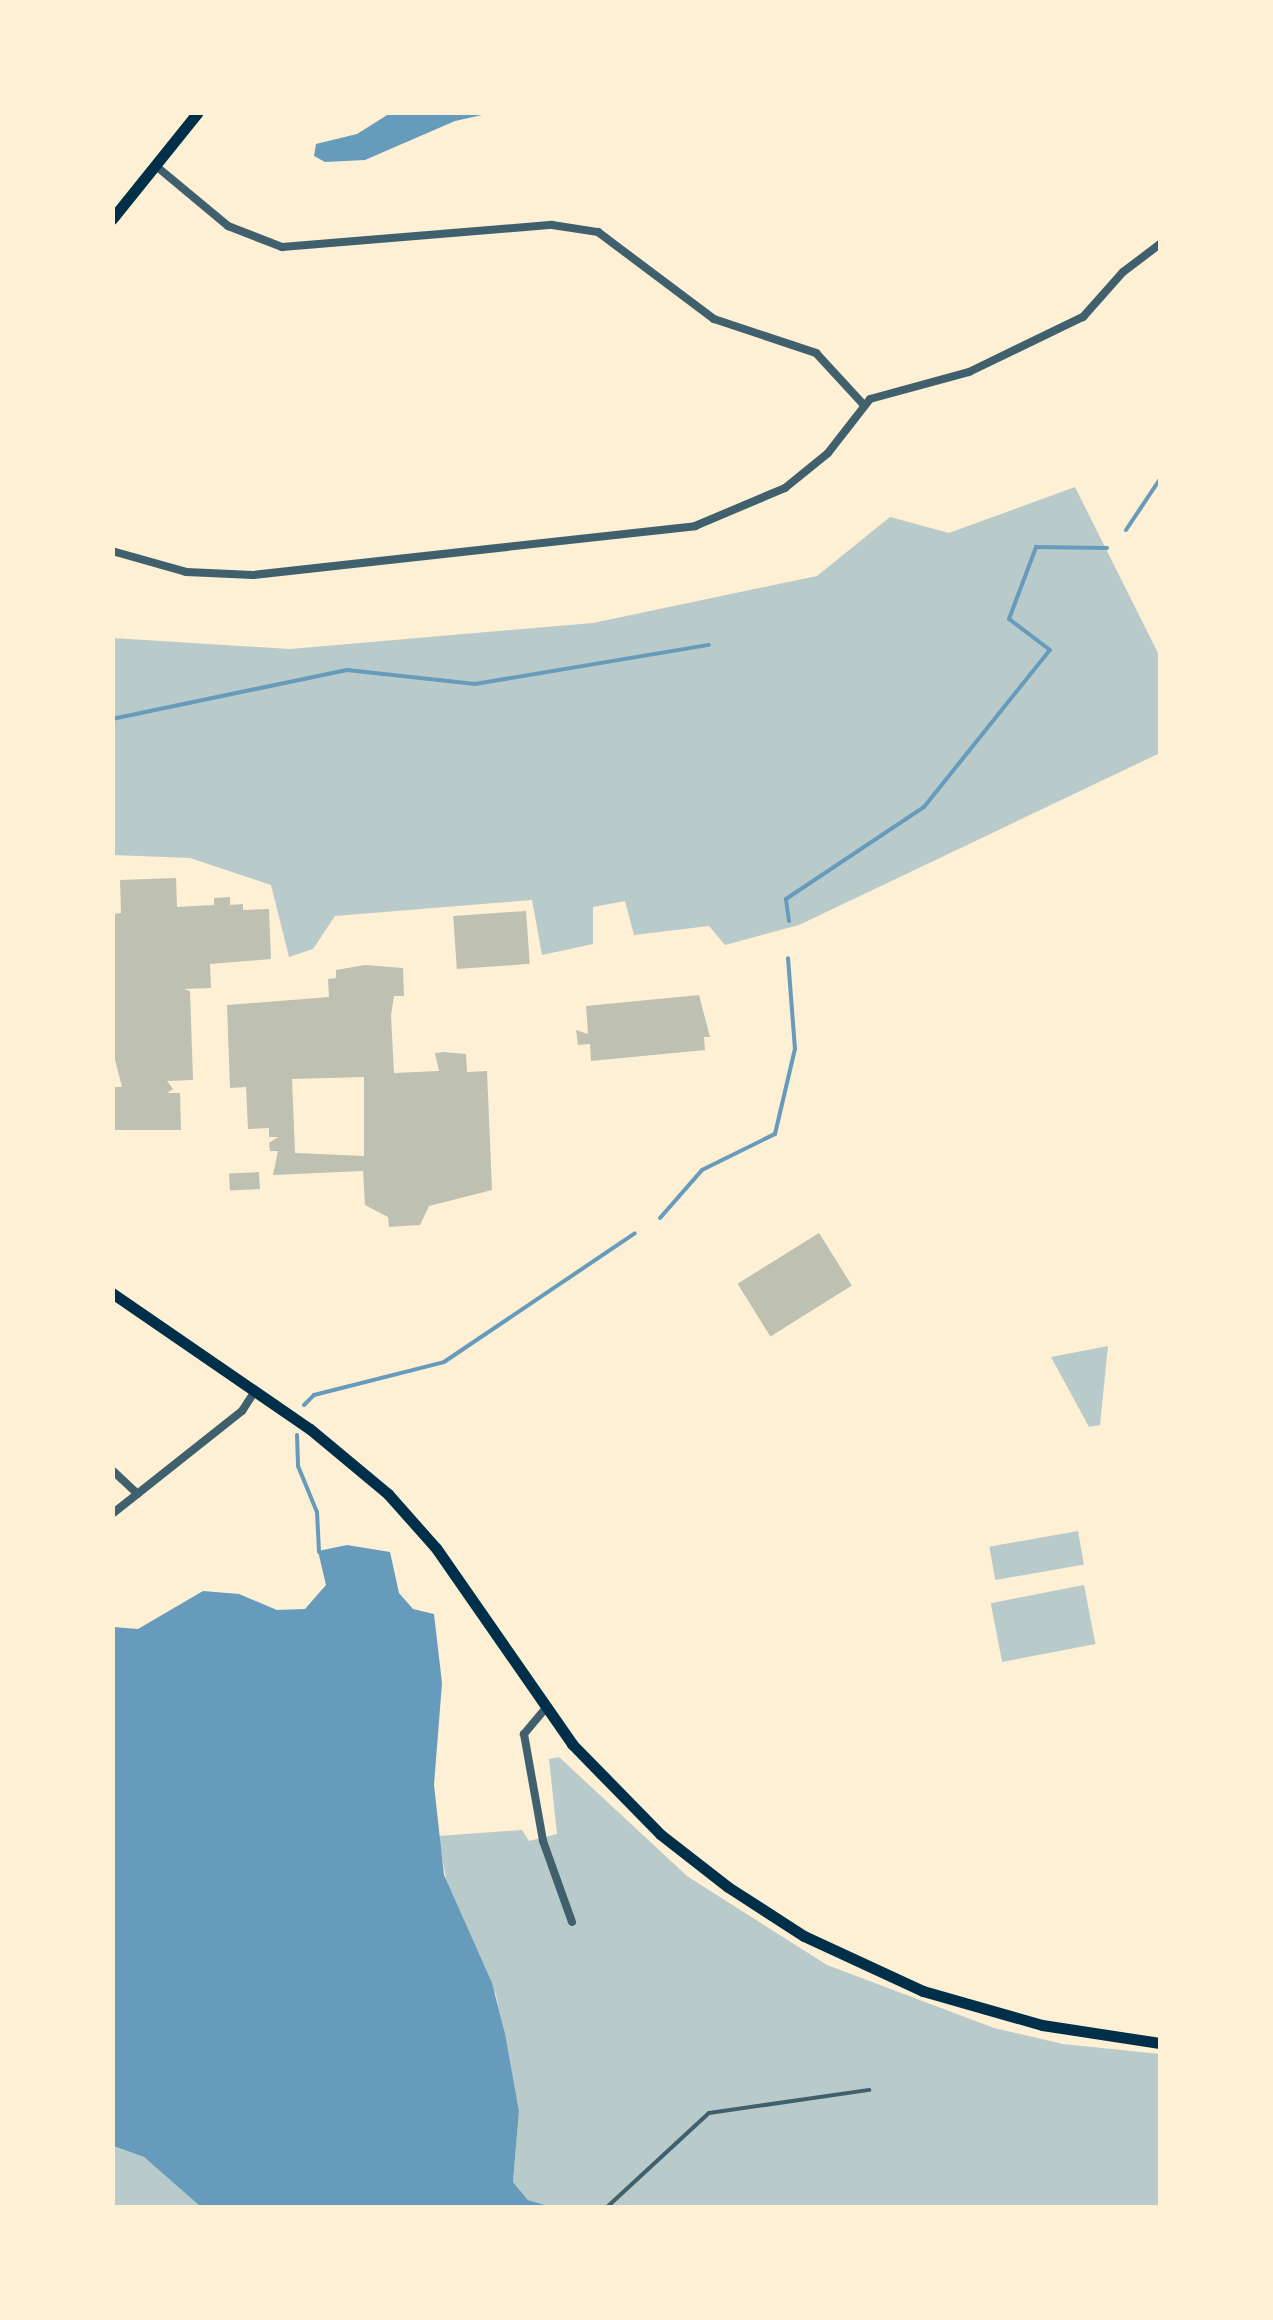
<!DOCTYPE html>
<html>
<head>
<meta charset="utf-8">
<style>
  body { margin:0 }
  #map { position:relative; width:1273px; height:2320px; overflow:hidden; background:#fdf0d5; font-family:Signika,sans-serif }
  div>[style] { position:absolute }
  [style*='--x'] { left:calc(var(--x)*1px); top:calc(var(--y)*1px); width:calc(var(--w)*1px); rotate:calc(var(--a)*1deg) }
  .green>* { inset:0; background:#b9caca; transform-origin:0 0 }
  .water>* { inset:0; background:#669bbc }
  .stream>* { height:4px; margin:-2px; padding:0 2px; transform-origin:2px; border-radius:2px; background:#669bbc }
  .building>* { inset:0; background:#bec0b2; transform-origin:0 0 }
  .service>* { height:4px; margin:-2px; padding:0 2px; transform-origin:2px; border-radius:2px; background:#3f606c }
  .minor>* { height:8px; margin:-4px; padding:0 4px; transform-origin:4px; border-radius:4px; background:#3f606c }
  .secondary>* { height:11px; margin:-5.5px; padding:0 5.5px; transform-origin:5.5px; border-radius:5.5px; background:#003049 }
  span { translate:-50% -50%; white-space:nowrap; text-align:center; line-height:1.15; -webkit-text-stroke:8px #fdf0d5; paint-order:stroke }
  .frame { position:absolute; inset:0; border:115px solid #fdf0d5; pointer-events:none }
</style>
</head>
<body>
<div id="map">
  <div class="green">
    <i style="clip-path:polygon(1075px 487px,1160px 657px,1160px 753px,799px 925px,725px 945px,709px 926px,634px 935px,625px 901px,593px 907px,593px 944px,542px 955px,532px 900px,335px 916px,313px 949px,289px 957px,271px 885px,190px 858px,113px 855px,113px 638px,290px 649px,593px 623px,817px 576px,890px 517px,949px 533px)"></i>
    <i style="clip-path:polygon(1108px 1346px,1100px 1425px,1089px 1427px,1051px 1357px)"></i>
    <i style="left:1078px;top:1531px;width:34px;height:90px;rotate:80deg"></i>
    <i style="left:1084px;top:1585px;width:60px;height:95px;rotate:79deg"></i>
    <i style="clip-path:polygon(559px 1757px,687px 1876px,827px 1965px,994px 2028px,1063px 2044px,1160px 2054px,1160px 2207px,551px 2208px,528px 2200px,513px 2182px,519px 2111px,496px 1995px,448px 1889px,438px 1836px,522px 1830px,529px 1841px,557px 1834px,549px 1759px)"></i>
    <i style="clip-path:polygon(112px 2146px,144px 2157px,201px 2207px,113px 2207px)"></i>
  </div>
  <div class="water">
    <i style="clip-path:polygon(392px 112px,491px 112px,491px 113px,455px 121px,365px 160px,325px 162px,314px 156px,316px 144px,357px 134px)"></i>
    <i style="clip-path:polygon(347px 1545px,390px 1552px,399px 1593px,413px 1609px,434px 1614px,442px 1683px,434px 1785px,444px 1875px,492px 1983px,505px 2034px,519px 2111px,513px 2182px,528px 2200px,551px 2207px,201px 2207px,144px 2157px,113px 2146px,113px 1627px,138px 1629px,203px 1591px,239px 1594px,277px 1610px,305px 1609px,326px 1585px,318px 1551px)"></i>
  </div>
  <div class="stream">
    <i style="--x:1126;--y:530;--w:61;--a:-56.3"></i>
    <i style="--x:112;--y:719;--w:240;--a:-11.8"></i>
    <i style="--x:347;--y:670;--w:129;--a:6.2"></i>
    <i style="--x:475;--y:684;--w:237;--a:-9.5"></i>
    <i style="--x:789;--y:921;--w:22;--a:-98"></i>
    <i style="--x:786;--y:899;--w:166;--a:-33.7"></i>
    <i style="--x:924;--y:807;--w:201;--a:-51.3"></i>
    <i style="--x:1050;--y:650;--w:51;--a:-142.9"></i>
    <i style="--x:1009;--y:619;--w:77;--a:-69.4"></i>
    <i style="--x:1036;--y:547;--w:71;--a:0.8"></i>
    <i style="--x:660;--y:1218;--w:64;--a:-48.8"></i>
    <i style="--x:702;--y:1170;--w:81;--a:-26.3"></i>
    <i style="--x:775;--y:1134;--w:87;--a:-76.8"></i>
    <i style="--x:795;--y:1049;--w:91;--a:-94.4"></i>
    <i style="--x:304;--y:1405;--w:14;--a:-45"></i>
    <i style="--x:314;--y:1395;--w:134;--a:-14.2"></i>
    <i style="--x:444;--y:1362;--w:230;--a:-34"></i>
    <i style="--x:297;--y:1435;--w:31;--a:88"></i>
    <i style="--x:298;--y:1466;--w:50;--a:67.6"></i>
    <i style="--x:317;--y:1512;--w:40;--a:87.1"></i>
  </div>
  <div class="building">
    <i style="clip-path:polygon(176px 878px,177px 907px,214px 905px,214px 898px,230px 897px,230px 905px,243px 904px,243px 910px,269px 909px,271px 959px,210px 964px,211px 988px,184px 989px,190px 991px,193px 1080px,167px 1081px,173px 1089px,167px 1093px,180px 1093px,181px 1130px,112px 1130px,112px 1087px,122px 1087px,112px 1048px,112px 914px,121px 913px,120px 880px)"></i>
    <i style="left:526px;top:911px;width:53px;height:73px;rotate:86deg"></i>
    <i style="clip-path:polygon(evenodd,365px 965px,403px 968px,404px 996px,394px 996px,391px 1015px,394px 1073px,439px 1071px,435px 1053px,443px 1052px,466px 1054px,467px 1072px,487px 1071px,492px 1190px,429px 1206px,420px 1225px,389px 1227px,388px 1217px,365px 1205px,363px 1171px,273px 1175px,278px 1151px,270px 1151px,269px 1143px,278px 1137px,269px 1137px,269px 1128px,248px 1129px,246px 1087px,230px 1088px,227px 1005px,329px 997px,328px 979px,336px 978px,336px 970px,365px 965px,364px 1077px,364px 1156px,295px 1153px,292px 1079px,364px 1077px)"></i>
    <i style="clip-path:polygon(699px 995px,710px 1037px,704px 1037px,705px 1050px,591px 1061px,590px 1044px,578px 1045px,576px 1030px,588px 1034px,586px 1006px)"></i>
    <i style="left:259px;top:1172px;width:17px;height:30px;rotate:87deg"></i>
    <i style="left:819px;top:1233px;width:62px;height:96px;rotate:58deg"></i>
  </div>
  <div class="service">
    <i style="--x:606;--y:2208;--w:140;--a:-42.7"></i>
    <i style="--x:709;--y:2113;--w:162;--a:-8.2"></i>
  </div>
  <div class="minor">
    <i style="--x:156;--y:166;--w:94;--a:39.8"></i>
    <i style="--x:228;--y:226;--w:58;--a:21.3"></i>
    <i style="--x:282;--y:247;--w:271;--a:-4.7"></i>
    <i style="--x:552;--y:225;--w:47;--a:8.7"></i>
    <i style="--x:598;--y:232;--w:145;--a:36.9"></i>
    <i style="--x:714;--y:319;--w:108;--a:18.4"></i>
    <i style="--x:816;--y:353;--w:69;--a:47.3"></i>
    <i style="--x:112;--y:551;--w:77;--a:15.8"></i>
    <i style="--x:186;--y:572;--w:67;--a:2.6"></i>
    <i style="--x:253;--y:575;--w:445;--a:-6.3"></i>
    <i style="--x:695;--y:526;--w:98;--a:-22.9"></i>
    <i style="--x:785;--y:488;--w:55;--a:-39.1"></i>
    <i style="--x:828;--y:453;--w:68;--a:-52.1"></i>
    <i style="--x:870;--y:399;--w:103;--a:-15.3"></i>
    <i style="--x:969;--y:372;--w:127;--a:-25.8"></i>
    <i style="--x:1083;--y:317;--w:60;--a:-48.4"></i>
    <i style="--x:1123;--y:272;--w:46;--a:-37.1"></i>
    <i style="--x:112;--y:1470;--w:35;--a:43"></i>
    <i style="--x:112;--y:1514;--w:166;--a:-38.4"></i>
    <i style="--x:242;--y:1411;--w:24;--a:-57"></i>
    <i style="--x:545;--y:1709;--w:33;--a:130"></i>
    <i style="--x:524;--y:1734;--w:109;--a:79.9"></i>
    <i style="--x:543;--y:1841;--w:86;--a:70.3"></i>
  </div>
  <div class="secondary">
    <i style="--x:112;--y:219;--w:137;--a:-51.2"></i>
    <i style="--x:112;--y:1293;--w:240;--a:34.5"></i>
    <i style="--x:310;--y:1429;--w:102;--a:39.8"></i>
    <i style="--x:388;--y:1494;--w:72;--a:48.4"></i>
    <i style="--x:436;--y:1548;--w:239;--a:55.2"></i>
    <i style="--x:572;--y:1744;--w:126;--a:45.6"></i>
    <i style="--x:660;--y:1834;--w:86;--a:37.9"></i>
    <i style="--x:728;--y:1887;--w:90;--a:32.8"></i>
    <i style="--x:804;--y:1936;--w:131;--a:24.8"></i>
    <i style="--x:923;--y:1991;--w:124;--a:15.9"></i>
    <i style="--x:1042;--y:2025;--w:119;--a:8.7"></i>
  </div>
  <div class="frame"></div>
</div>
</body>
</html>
